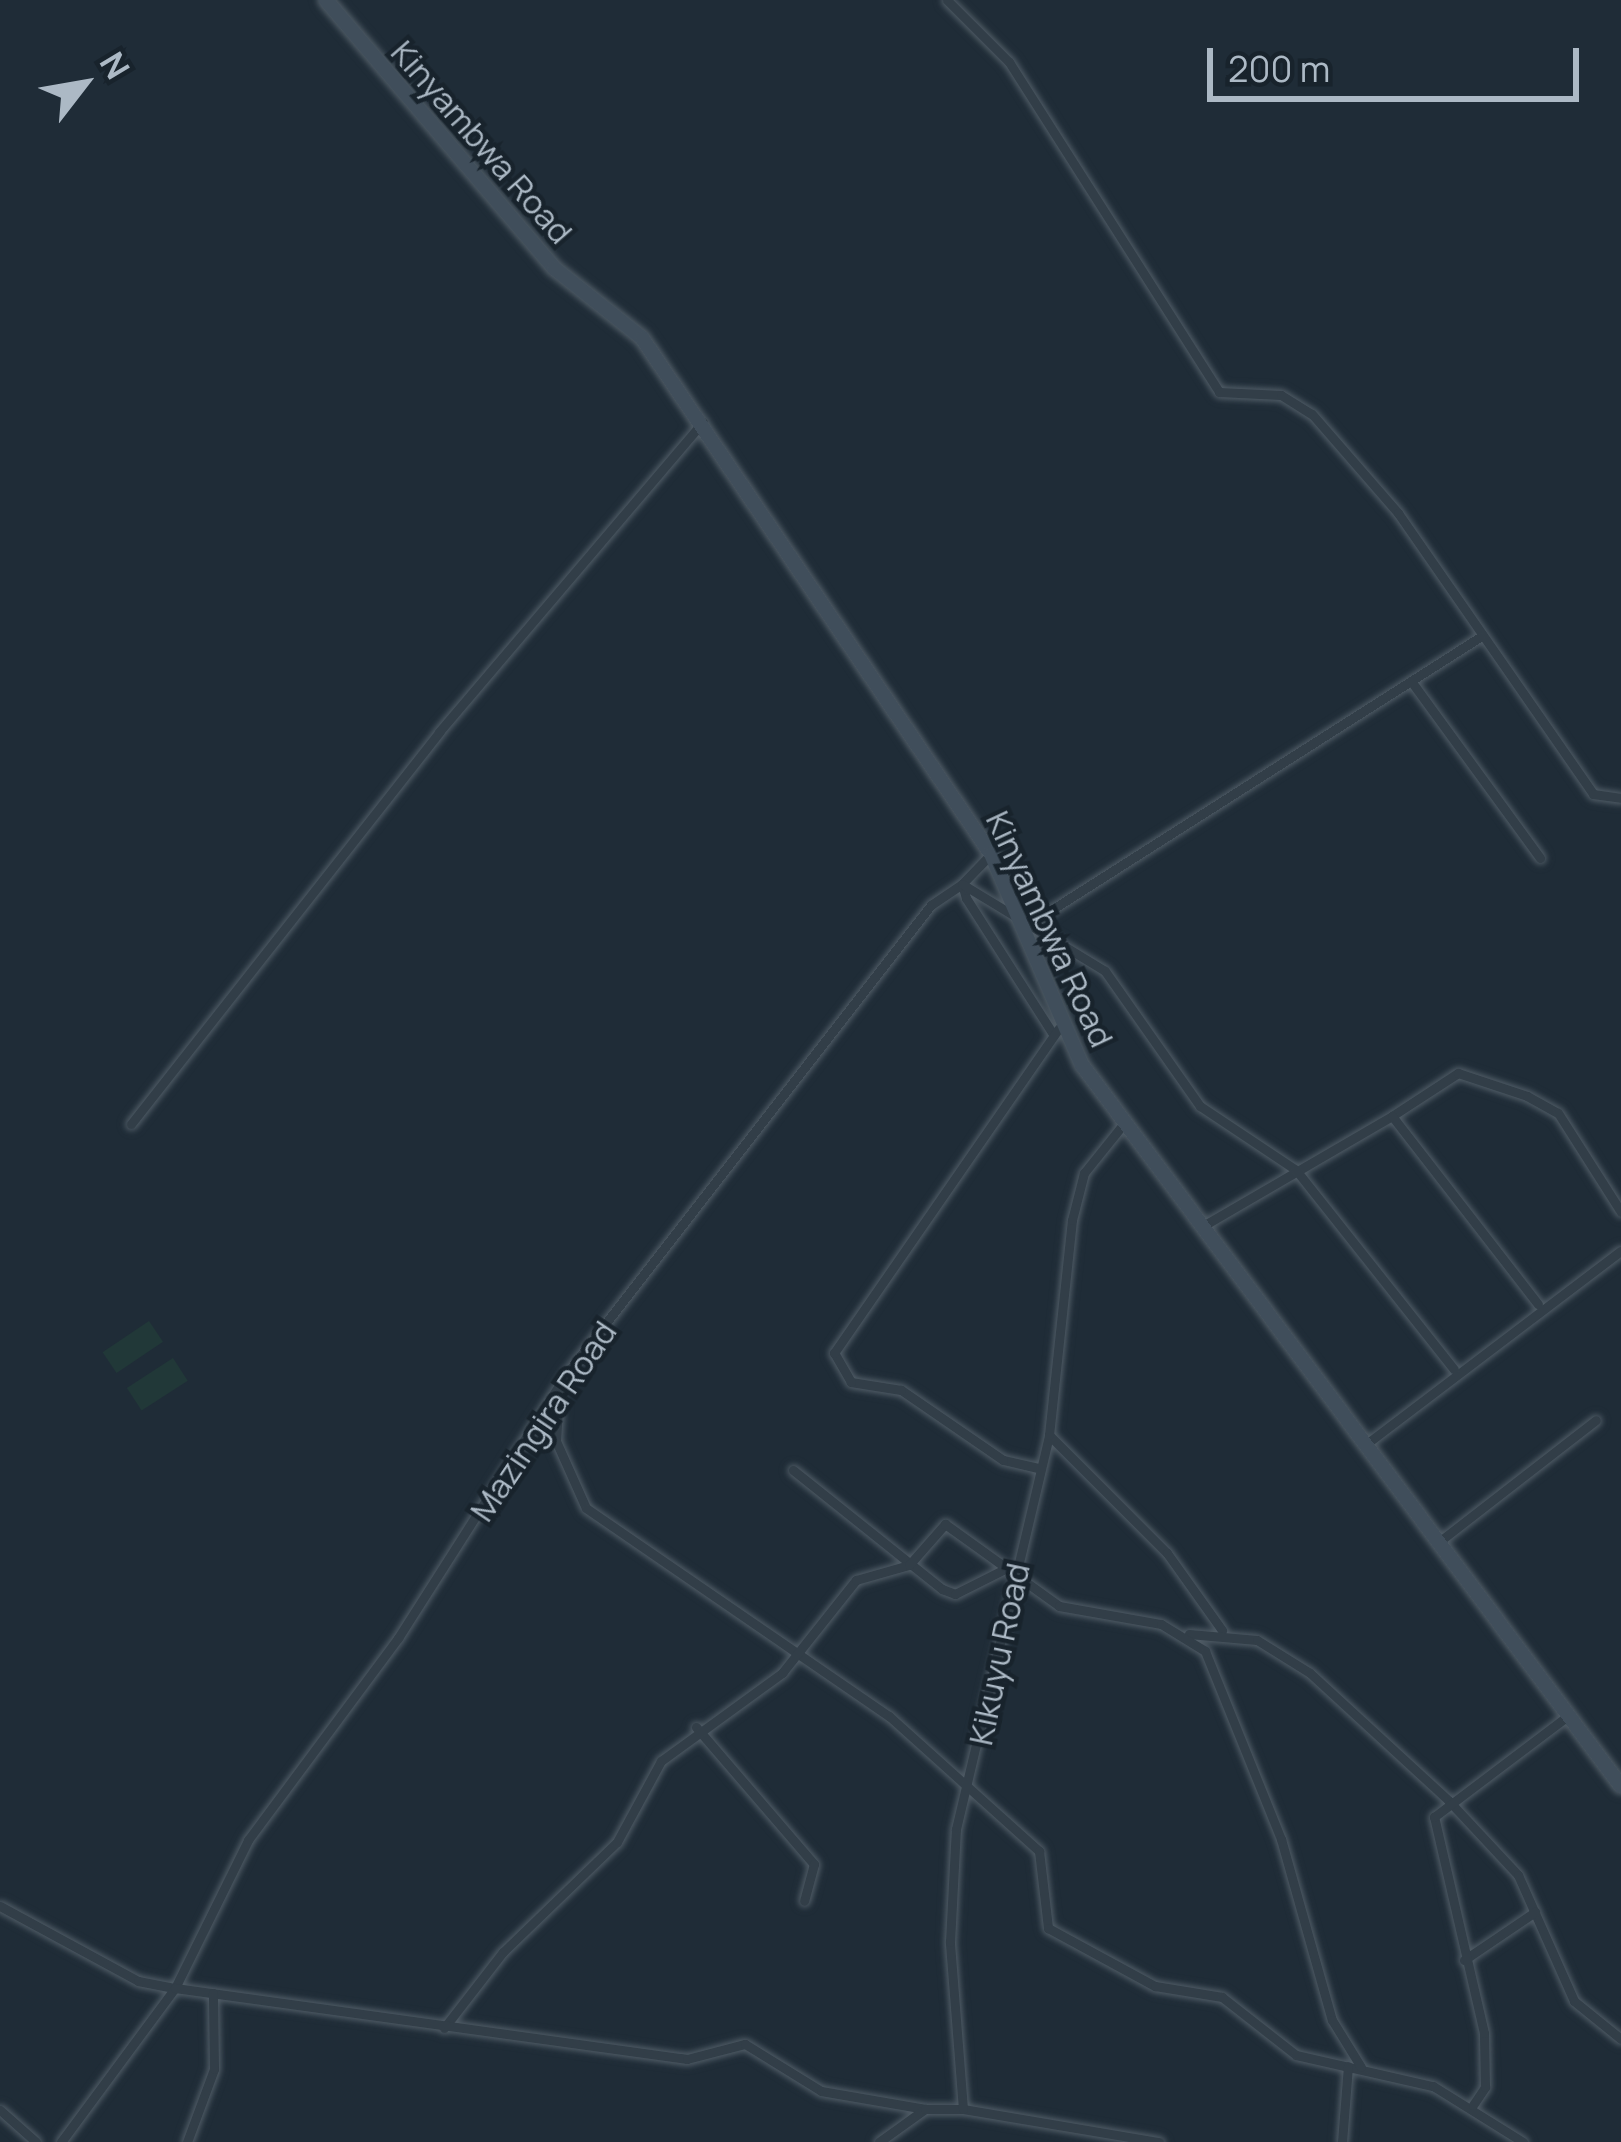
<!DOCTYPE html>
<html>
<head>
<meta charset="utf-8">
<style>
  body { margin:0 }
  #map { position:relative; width:1621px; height:2142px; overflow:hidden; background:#1f2c37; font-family:Manrope,sans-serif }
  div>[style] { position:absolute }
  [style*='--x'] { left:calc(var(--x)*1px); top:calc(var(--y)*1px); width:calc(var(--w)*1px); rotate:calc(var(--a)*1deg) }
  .green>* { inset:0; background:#213838; transform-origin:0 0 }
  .roads { filter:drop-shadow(0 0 3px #505c66) drop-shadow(0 0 3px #505c66) }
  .street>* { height:9px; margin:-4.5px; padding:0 4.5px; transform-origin:4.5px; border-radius:4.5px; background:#323e48 }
  .secondary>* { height:14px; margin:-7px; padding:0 7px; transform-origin:7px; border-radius:7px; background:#404e5b }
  span { translate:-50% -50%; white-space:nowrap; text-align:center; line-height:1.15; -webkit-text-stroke:9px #18232c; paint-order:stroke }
  .street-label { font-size:33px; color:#acb9c5 }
  .north { position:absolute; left:24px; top:24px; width:120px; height:120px; -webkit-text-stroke:9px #18232c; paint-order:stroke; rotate:59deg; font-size:33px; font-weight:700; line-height:48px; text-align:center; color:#acb9c5 }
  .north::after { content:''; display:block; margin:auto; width:42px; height:54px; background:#acb9c5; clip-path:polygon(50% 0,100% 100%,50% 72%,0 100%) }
  .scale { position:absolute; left:1207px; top:48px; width:372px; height:54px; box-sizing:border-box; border:6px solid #acb9c5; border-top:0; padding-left:15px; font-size:36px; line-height:42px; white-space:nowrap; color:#acb9c5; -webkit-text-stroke:9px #18232c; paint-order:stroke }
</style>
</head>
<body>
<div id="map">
  <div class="green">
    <i style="left:149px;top:1321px;width:25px;height:56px;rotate:56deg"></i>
    <i style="left:173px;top:1358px;width:27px;height:55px;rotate:57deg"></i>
  </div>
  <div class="roads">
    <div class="street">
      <i style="--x:947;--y:0;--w:88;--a:45"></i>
      <i style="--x:1009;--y:62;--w:391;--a:57.5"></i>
      <i style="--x:1219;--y:392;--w:62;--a:2.8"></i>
      <i style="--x:1281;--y:395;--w:36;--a:32"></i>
      <i style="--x:1312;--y:414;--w:131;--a:49"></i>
      <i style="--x:1398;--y:513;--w:342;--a:55.2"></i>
      <i style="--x:1593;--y:794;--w:28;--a:8"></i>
      <i style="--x:1411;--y:681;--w:219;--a:53.9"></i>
      <i style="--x:991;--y:854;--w:42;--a:134"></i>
      <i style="--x:962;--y:884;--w:15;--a:74"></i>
      <i style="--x:966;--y:898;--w:161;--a:57.4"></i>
      <i style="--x:1034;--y:921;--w:529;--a:-32.49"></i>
      <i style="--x:1392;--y:1116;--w:79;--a:-33.1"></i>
      <i style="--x:1458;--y:1073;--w:73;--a:18.4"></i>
      <i style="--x:1527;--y:1096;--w:35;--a:29"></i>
      <i style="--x:1558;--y:1113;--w:117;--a:57.5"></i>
      <i style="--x:131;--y:1124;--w:499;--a:-51.8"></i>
      <i style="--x:439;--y:732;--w:407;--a:-49.6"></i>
      <i style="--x:1203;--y:1226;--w:219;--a:-30.2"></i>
      <i style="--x:1392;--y:1116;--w:238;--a:52.2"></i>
      <i style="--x:559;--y:1392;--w:49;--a:93.5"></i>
      <i style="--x:556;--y:1441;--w:73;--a:65.9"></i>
      <i style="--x:586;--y:1508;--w:368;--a:34.5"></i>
      <i style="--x:889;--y:1716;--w:202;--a:42"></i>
      <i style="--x:1039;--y:1851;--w:78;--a:83.3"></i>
      <i style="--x:1048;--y:1928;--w:122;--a:28.5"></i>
      <i style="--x:1155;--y:1986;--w:68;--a:9.3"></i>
      <i style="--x:1222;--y:1997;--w:94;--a:38.1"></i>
      <i style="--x:1296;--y:2055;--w:140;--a:12.8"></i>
      <i style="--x:1433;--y:2086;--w:106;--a:31.9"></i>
      <i style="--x:1049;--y:1435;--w:167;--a:45"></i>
      <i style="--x:1167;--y:1553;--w:95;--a:54.5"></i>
      <i style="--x:1365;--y:1445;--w:321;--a:-37.2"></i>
      <i style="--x:1038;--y:1468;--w:36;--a:-167"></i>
      <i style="--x:1003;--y:1460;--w:124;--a:-145.5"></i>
      <i style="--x:901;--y:1390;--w:51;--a:-170.9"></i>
      <i style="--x:851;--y:1382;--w:34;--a:-120"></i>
      <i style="--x:834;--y:1353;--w:395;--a:-55.3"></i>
      <i style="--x:793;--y:1470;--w:191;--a:38.6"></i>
      <i style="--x:942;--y:1589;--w:14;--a:21"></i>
      <i style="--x:955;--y:1594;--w:54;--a:-26.6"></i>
      <i style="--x:1440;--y:1541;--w:197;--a:-37.8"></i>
      <i style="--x:1189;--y:1634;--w:68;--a:5"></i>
      <i style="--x:1257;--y:1640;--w:62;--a:31.9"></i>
      <i style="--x:1310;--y:1673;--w:189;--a:42.6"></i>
      <i style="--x:1449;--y:1801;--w:101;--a:47"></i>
      <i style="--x:1518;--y:1875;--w:138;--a:66"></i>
      <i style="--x:1574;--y:2001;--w:60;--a:39"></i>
      <i style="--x:696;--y:1727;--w:181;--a:49.3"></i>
      <i style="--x:814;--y:1864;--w:38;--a:105"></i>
      <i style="--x:0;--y:1906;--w:157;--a:28.5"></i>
      <i style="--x:138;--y:1981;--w:38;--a:11"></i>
      <i style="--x:175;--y:1988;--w:165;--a:-63.7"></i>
      <i style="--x:248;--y:1840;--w:252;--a:-53.4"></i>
      <i style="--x:398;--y:1638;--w:314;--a:-57.5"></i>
      <i style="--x:567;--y:1373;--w:593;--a:-52.13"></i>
      <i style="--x:931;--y:905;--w:37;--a:-34"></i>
      <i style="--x:962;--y:884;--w:167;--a:31.3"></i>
      <i style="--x:1105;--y:971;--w:165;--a:54.9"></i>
      <i style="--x:1200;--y:1106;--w:115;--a:33.7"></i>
      <i style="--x:1296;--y:1170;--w:254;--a:51.6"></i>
      <i style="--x:1464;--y:1960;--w:86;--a:-34.1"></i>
      <i style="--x:444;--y:2028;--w:96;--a:-52.2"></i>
      <i style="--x:503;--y:1952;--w:158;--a:-44"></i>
      <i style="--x:617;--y:1842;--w:92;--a:-61.5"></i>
      <i style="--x:661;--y:1761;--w:150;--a:-36"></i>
      <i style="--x:782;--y:1673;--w:119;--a:-51.5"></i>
      <i style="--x:856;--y:1580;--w:55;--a:-15.8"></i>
      <i style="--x:909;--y:1565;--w:55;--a:-48.7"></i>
      <i style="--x:945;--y:1524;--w:140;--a:35.7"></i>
      <i style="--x:1059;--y:1606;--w:104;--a:10"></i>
      <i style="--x:1161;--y:1624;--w:52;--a:31.5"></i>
      <i style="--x:1205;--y:1651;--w:203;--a:68"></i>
      <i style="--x:1281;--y:1839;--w:188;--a:74.3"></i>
      <i style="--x:1332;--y:2020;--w:55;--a:58.3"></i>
      <i style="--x:1473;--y:2105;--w:22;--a:-56"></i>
      <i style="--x:1485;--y:2087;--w:54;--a:-91.1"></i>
      <i style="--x:1484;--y:2033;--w:222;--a:-103"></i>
      <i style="--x:1434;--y:1817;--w:169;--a:-37.1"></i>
      <i style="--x:963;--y:2109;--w:199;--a:9.6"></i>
      <i style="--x:0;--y:2110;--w:48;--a:41.6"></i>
      <i style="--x:61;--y:2142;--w:192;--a:-53.5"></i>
      <i style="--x:175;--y:1988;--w:517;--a:7.89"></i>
      <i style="--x:687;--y:2059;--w:60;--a:-14.5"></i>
      <i style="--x:745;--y:2044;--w:89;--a:31.7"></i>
      <i style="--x:821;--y:2091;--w:106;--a:9.8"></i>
      <i style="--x:187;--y:2142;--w:78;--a:-69.7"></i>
      <i style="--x:214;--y:2069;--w:76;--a:-90.8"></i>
      <i style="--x:879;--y:2142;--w:57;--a:-35.7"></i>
      <i style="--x:925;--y:2109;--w:38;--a:0"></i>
      <i style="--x:963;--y:2109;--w:168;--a:-94.5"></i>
      <i style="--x:950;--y:1942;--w:113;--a:-87"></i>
      <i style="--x:956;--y:1829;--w:405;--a:-76.7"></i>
      <i style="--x:1049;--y:1435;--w:216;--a:-83.9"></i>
      <i style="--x:1072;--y:1220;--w:49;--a:-75.7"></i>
      <i style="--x:1084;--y:1173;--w:65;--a:-51.2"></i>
      <i style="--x:1342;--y:2142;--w:76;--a:-85.5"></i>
    </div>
    <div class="secondary">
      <i style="--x:326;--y:0;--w:352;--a:49.6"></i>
      <i style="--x:554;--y:268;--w:112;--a:38.5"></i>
      <i style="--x:642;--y:338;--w:623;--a:55.93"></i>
      <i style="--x:991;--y:854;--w:230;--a:66.7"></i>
      <i style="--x:1082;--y:1065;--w:900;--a:53.22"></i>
    </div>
  </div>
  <div class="street-label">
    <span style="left:482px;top:142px;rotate:49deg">Kinyambwa Road</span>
    <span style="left:1050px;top:929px;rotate:65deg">Kinyambwa Road</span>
    <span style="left:543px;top:1421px;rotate:-56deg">Mazingira Road</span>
    <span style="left:999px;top:1654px;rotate:-78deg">Kikuyu Road</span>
  </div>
  <div class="north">N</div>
  <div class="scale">200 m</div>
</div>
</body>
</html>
